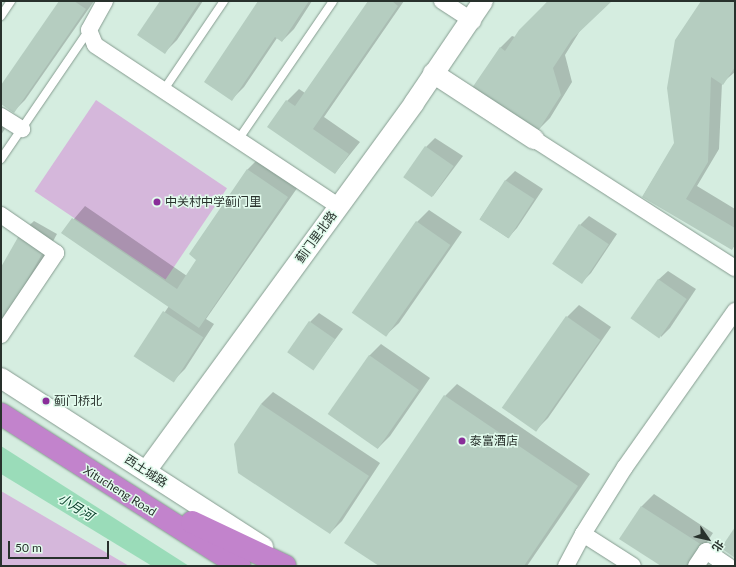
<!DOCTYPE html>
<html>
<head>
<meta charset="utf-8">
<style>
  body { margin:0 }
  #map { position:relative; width:736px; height:567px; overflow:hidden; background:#d5ede0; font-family:Lato,"Noto Sans SC",sans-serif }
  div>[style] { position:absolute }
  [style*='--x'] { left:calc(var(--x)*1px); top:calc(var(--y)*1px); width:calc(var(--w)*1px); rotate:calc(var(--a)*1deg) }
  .green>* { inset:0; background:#d5b7db; transform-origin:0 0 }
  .water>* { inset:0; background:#9adcb9 }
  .shadow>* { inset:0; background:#0003 }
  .building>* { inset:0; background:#b5cdc0; transform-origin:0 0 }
  .roads { filter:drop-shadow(0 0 1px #869c90) drop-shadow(0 0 1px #869c90) }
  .service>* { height:8px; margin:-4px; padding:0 4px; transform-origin:4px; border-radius:4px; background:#fff }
  .minor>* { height:16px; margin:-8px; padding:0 8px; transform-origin:8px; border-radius:8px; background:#fff }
  .tertiary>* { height:20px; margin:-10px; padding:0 10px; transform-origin:10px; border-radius:10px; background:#fff }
  .trunk>* { height:22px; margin:-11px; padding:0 11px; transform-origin:11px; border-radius:11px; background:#c283cc }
  .dots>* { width:11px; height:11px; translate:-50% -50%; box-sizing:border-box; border:2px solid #e2fbed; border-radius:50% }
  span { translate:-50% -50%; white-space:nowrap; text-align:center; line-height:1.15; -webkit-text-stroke:3px #e2fbed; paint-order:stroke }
  .poi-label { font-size:12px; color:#28312c }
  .left { translate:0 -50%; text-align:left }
  .street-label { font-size:12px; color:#28312c }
  .water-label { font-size:13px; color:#013924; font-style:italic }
  .frame { position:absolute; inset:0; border:2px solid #28312c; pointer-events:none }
  .north { position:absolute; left:688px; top:519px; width:40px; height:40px; -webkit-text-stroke:3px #e2fbed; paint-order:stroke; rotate:124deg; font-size:11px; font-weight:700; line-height:16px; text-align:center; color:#28312c }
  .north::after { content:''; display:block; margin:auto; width:14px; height:18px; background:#28312c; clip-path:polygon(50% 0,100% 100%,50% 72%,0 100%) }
  .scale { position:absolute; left:8px; top:541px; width:101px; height:18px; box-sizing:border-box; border:2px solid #28312c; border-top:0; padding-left:5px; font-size:12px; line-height:14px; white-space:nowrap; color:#28312c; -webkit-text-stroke:3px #e2fbed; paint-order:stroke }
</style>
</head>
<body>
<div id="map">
  <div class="green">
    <i style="left:96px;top:100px;width:158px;height:110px;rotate:34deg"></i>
    <i style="clip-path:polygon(1px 491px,124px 563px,129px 566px,1px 566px)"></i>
  </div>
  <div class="water">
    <i style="clip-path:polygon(1px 446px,114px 518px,189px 566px,152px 566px,1px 474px)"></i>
  </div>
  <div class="shadow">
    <i style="clip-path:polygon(60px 1px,94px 1px,25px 100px,13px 112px,1px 103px,1px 87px)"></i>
    <i style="clip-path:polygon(161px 1px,203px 1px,177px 40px,165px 52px)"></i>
    <i style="clip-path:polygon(259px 1px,312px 1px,294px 29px,282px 41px,277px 38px,244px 87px,232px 99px)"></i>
    <i style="clip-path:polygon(369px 1px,404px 1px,324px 117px,360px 142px,335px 173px,287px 101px,299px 89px,305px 93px)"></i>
    <i style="clip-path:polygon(548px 1px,609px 1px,583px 26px,565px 55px,572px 82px,550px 118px,538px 130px,500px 48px,512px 36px,515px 37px)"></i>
    <i style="clip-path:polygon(702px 1px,735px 1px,735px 72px,722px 83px,719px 149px,697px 186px,735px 209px,735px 245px,732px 249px,643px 196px,675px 143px)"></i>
    <i style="clip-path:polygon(1px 113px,11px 119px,1px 135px)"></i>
    <i style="clip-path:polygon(435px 138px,463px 156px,433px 196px,426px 147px)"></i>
    <i style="clip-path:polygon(260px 157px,300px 184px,206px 319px,214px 324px,185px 369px,173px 381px,135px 356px,169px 306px,62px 233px,85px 206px,187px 276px,198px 260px,190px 254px,248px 169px)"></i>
    <i style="clip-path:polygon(515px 171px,543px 189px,517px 228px,508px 238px,480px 219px,506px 180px)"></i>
    <i style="clip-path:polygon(429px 210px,462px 232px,399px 323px,386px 335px,417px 222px)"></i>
    <i style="clip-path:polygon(589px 216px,617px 234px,591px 273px,582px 282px,580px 225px)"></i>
    <i style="clip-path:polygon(34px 221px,57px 234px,10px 319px,1px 269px,21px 233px)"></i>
    <i style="clip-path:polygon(668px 271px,696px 289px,670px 328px,661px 337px,658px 280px)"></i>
    <i style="clip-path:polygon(579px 305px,611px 327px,548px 418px,536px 430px,567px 317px)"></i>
    <i style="clip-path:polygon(319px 313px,343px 329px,313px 369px,310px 322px)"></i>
    <i style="clip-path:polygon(381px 344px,430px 378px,390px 436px,378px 448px,369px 356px)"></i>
    <i style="clip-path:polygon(457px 384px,590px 474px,527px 566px,380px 566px,346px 542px,445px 396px)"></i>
    <i style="clip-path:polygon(273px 392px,380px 463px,342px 521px,330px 533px,261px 404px)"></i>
    <i style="clip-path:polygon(654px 494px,713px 533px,691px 566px,663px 566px,621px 538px,642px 506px)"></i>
  </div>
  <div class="building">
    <i style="clip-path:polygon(59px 1px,74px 1px,86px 9px,14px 113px,1px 104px,1px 85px)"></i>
    <i style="clip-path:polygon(160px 1px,200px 1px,165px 54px,137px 35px)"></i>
    <i style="clip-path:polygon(258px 1px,309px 1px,282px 42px,275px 37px,232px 101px,204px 82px)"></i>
    <i style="clip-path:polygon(368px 1px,392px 1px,398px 6px,313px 129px,349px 154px,335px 174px,267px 127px,286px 100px,295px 106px)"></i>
    <i style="clip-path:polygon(548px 1px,612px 1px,572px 39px,553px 68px,561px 95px,538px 131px,472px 88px,500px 47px,505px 51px,519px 30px)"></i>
    <i style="clip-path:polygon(701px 1px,735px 1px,735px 67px,723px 85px,711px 77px,708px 162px,686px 199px,735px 228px,735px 244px,732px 250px,642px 197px,674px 143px,667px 88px,675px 40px)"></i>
    <i style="left:425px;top:146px;width:35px;height:38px;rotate:35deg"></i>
    <i style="clip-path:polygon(247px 169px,288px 197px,199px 328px,61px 233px,72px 218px,177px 289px,196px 260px,189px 254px)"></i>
    <i style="left:505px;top:180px;width:35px;height:47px;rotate:33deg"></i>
    <i style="left:416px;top:221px;width:42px;height:112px;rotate:35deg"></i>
    <i style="left:579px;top:224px;width:36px;height:48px;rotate:34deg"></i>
    <i style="clip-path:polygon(21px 232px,46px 247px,1px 326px,1px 267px)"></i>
    <i style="left:658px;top:279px;width:35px;height:48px;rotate:35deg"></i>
    <i style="left:163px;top:311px;width:48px;height:54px;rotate:33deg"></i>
    <i style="left:566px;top:316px;width:42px;height:112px;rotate:35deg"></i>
    <i style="left:309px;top:321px;width:32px;height:38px;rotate:35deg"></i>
    <i style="left:369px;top:355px;width:61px;height:72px;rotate:35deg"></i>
    <i style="clip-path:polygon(444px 395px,578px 486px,524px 566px,379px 566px,344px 543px)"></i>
    <i style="clip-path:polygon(261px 404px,369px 476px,330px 534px,238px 473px,234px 444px)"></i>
    <i style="clip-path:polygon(641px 506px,702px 545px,688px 566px,661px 566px,619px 539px)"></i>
    <i style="clip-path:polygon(735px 527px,735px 558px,721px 548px)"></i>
  </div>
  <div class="roads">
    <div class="service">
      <i style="--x:1;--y:16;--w:18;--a:-56"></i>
      <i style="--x:163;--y:91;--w:109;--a:-55.9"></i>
      <i style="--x:238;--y:140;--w:168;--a:-55.6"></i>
      <i style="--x:1;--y:159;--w:156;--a:-55.7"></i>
    </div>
    <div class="minor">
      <i style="--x:105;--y:1;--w:33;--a:119"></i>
      <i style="--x:89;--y:30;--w:16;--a:68"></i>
      <i style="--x:95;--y:45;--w:291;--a:33.5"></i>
      <i style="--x:442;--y:1;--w:37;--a:33"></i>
      <i style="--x:1;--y:116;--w:25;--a:32"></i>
      <i style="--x:534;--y:139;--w:239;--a:32.7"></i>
      <i style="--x:1;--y:215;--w:67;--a:34.6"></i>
      <i style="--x:56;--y:253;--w:99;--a:123.9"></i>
      <i style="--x:583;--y:534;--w:79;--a:-57.9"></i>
      <i style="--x:625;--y:467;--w:191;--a:-54.8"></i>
      <i style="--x:566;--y:566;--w:36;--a:-62"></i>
      <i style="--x:583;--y:534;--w:59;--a:32.6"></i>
      <i style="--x:696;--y:566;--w:18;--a:-56"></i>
      <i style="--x:706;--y:551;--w:27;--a:34"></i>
    </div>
    <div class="tertiary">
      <i style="--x:433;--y:73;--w:121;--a:33.2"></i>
      <i style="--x:1;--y:378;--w:312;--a:32.8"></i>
      <i style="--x:146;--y:471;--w:455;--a:-53.9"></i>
      <i style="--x:414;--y:103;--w:123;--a:-55.9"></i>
    </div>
    <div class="trunk">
      <i style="--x:1;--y:414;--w:283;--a:32.5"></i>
      <i style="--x:192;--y:522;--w:103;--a:25.3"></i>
    </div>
  </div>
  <div class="dots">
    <i style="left:157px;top:202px;background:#892e99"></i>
    <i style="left:46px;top:401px;background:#892e99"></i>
    <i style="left:462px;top:441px;background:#892e99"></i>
  </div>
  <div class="poi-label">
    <span class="left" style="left:165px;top:202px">中关村中学蓟门里</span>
    <span class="left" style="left:54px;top:401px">蓟门桥北</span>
    <span class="left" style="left:470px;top:441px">泰富酒店</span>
  </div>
  <div class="street-label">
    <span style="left:316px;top:237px;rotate:-54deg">蓟门里北路</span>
    <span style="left:146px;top:471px;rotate:33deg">西土城路</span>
    <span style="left:120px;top:491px;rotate:32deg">Xitucheng Road</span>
  </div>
  <div class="water-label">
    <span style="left:76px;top:507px;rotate:32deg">小月河</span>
  </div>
  <div class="frame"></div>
  <div class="north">北</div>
  <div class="scale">50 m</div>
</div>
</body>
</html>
